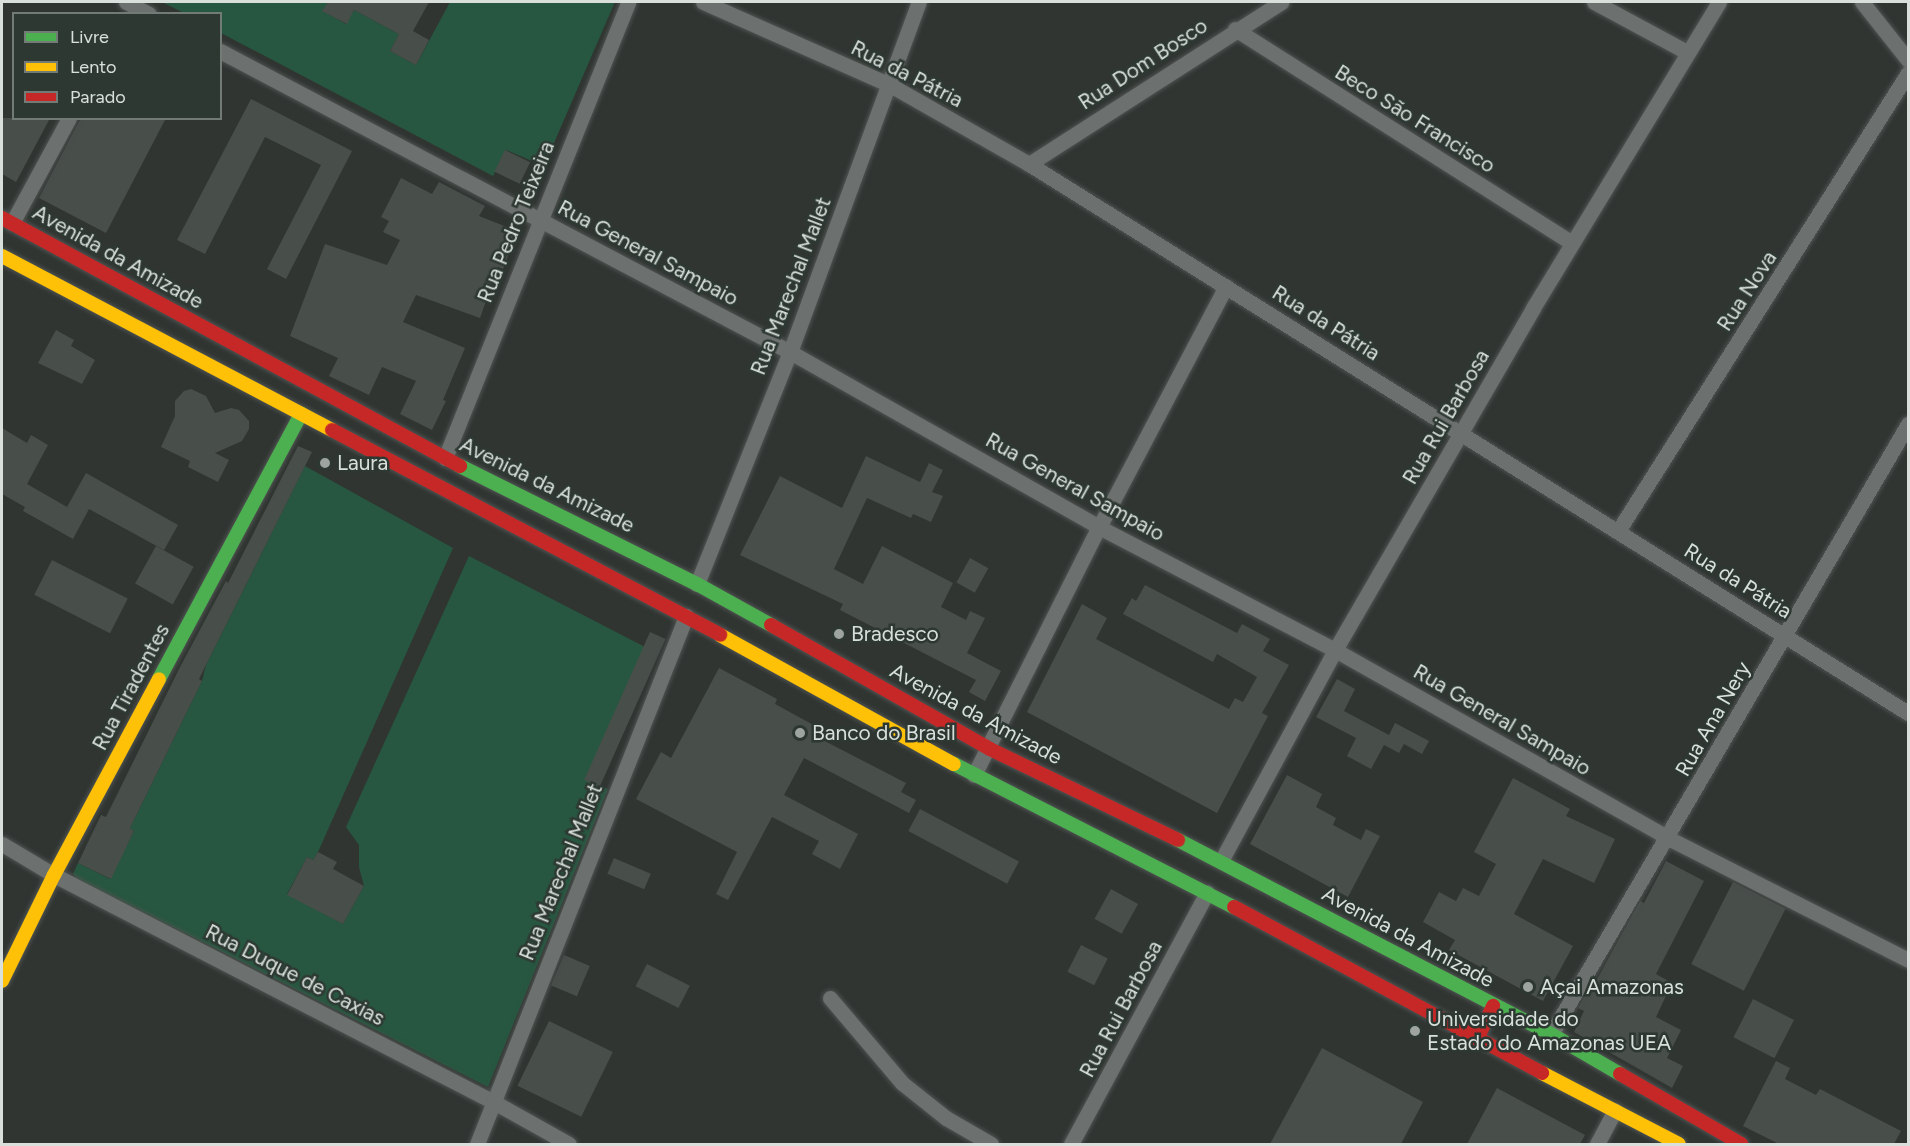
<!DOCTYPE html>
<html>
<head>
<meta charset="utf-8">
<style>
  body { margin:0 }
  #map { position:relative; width:1910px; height:1146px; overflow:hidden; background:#303532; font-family:Figtree,sans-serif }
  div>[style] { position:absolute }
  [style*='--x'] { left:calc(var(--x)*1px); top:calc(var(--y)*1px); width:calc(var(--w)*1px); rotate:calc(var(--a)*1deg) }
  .green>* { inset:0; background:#275740 }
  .building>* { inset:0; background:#484e4a; transform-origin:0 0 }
  .roads { filter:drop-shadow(0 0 2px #4f5351) drop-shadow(0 0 2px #4f5351) }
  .street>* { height:15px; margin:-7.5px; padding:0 7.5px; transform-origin:7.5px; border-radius:7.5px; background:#6c706e }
  .fast>* { height:14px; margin:-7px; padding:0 7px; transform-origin:7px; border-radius:7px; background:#4caf50 }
  .slow>* { height:14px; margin:-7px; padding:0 7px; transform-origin:7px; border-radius:7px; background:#ffc107 }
  .jam>* { height:14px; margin:-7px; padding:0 7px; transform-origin:7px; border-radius:7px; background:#c62828 }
  .dots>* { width:16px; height:16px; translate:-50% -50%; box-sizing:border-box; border:3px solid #2d3832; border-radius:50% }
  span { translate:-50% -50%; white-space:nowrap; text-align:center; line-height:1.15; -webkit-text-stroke:5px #2d3832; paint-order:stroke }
  .street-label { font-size:21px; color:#d9e0dc }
  .poi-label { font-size:21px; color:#d9e0dc }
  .left { translate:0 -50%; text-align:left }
  .frame { position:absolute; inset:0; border:3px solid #d9e0dc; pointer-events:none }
  .legend { position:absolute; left:12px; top:12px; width:210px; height:108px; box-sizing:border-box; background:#2d3832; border:2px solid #727b76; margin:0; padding:8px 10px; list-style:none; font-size:18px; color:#d9e0dc }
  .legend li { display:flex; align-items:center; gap:12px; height:30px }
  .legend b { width:30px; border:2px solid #727b76 }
</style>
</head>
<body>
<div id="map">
  <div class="green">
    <i style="clip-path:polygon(162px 2px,328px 2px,323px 11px,346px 24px,354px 10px,399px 34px,390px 51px,416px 65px,450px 2px,615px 2px,544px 166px,506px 150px,493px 176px,221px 33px,220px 14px,184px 13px)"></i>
    <i style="clip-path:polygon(305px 466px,453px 548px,318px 852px,313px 860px,307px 857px,287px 894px,343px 924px,364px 886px,359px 867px,359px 845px,346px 827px,469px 556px,645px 647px,592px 783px,608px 789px,488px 1087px,76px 878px,73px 874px,78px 863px,110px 879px,134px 831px,130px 828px,202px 681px,206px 665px)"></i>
  </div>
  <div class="building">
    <i style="clip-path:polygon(328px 2px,429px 2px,413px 31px,429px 40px,416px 65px,390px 51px,399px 34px,354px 10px,347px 24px,322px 11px)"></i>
    <i style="clip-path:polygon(251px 99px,352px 151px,286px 279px,267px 269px,321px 165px,265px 137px,205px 254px,177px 240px)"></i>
    <i style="clip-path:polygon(2px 118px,50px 118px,16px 182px,2px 174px)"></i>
    <i style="clip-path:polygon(81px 118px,166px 118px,106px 233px,39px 198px)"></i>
    <i style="left:505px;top:150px;width:28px;height:24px;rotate:26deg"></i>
    <i style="clip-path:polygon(401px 178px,432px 194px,439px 182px,485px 206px,479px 216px,517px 231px,503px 269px,498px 267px,480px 318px,416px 295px,403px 322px,465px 348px,443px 400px,446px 401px,432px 430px,400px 414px,416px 381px,382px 367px,369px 395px,329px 376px,338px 358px,290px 336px,325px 244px,387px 265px,400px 240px,383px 232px,389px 221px,381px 217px)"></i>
    <i style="clip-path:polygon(56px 330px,74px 340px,71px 346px,95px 360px,82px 384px,38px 363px)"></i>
    <i style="clip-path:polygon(191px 389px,206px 396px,215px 413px,231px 408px,239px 410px,249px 421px,249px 429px,242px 441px,215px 453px,229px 460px,218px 482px,188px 467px,190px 461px,161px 447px,175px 416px,175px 401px,184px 391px)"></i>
    <i style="clip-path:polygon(2px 428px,27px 443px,31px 435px,48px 445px,27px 484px,67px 507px,86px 473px,178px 525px,164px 550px,89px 509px,73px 539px,23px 511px,25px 507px,2px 494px)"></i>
    <i style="clip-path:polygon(298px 446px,312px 452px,199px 679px,202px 681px,130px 828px,134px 831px,111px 879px,78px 863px,101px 815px,106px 817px,179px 669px,226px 581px,228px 583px)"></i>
    <i style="clip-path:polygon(866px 456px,920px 482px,929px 463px,943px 470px,932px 492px,943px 496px,931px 522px,913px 514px,911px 518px,867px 498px,834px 569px,863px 584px,882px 546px,953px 583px,941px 607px,966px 620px,970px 611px,985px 618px,967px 653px,1001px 671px,985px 701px,969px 692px,976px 680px,840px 610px,843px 604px,740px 555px,780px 476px,842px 508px)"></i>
    <i style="left:156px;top:546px;width:43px;height:43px;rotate:29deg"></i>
    <i style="left:970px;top:558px;width:21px;height:28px;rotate:29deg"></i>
    <i style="left:52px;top:560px;width:85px;height:39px;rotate:27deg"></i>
    <i style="clip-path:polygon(1145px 585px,1237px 633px,1242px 624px,1257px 632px,1270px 639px,1263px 651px,1289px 665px,1262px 713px,1268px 716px,1217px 813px,1027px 712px,1082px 604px,1107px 618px,1096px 639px,1229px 709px,1235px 698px,1243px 702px,1257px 677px,1217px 654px,1213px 662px,1123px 614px,1132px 598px,1136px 601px)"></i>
    <i style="left:650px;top:632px;width:17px;height:162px;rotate:24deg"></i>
    <i style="clip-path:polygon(719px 668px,777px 699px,775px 704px,819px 728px,815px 736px,906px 783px,901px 792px,916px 800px,909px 813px,804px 758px,784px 795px,858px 834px,840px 869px,812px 854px,819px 841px,772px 817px,728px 900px,716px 894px,737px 852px,636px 799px,661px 752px,671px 758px)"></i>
    <i style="clip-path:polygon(1337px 679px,1355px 689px,1344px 711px,1389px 735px,1395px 723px,1429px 741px,1422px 754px,1404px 744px,1399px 753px,1384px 745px,1371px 769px,1347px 756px,1356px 738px,1316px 717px)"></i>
    <i style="clip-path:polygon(1287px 775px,1322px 794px,1316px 807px,1336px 818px,1333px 825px,1361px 840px,1366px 829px,1380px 836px,1348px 897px,1250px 844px)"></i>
    <i style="clip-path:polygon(1513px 778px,1570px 809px,1566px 816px,1615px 839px,1594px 883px,1543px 859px,1514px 914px,1573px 946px,1543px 1001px,1449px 950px,1455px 940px,1423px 922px,1439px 892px,1456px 901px,1463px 888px,1479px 896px,1496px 864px,1474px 852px)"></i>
    <i style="left:920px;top:809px;width:112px;height:25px;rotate:28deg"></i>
    <i style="clip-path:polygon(318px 852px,337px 862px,333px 869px,364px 886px,343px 924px,287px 895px,307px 857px,313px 860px)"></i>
    <i style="left:614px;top:858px;width:40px;height:17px;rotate:23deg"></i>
    <i style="clip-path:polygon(1666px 861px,1704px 881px,1656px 974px,1672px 983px,1656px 1017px,1681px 1030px,1667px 1058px,1683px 1066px,1672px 1088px,1574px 1032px,1584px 1011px,1578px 1008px,1594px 980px,1596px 981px,1640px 901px,1644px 903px)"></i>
    <i style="left:1733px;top:882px;width:59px;height:92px;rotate:27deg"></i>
    <i style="left:1111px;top:889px;width:31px;height:34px;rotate:29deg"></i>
    <i style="left:1081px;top:945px;width:30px;height:30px;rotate:27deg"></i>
    <i style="left:564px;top:955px;width:28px;height:33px;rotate:23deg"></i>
    <i style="left:647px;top:964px;width:48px;height:25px;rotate:27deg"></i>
    <i style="left:1753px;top:999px;width:46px;height:43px;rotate:27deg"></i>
    <i style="left:549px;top:1021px;width:71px;height:72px;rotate:26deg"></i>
    <i style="clip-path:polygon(1322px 1048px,1423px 1102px,1401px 1144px,1270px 1144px)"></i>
    <i style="clip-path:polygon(1776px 1061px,1790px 1068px,1785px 1079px,1816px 1095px,1820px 1089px,1901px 1131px,1894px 1144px,1779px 1144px,1743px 1126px)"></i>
    <i style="clip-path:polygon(1497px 1088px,1585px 1135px,1580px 1144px,1467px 1144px)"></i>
  </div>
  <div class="roads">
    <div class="street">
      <i style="--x:126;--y:2;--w:26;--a:28"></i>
      <i style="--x:703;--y:2;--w:205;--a:23.9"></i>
      <i style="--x:890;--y:85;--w:160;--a:29.6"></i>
      <i style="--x:1029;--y:164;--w:1036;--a:31.99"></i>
      <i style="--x:1594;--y:2;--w:106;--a:28.3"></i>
      <i style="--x:1862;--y:2;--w:74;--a:51.6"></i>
      <i style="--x:1235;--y:29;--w:399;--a:32.4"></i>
      <i style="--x:220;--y:51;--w:645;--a:27.84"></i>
      <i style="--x:790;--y:352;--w:355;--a:29.5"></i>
      <i style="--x:1099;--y:527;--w:266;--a:27.5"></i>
      <i style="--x:1335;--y:650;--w:382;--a:29.4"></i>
      <i style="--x:1668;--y:838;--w:269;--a:26.9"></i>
      <i style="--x:1029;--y:164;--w:300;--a:-32.7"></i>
      <i style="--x:12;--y:223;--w:119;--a:-61.5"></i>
      <i style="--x:445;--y:458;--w:491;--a:-68.1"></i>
      <i style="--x:1618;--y:531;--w:542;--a:-57.66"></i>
      <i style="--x:697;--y:584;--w:250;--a:-68.2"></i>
      <i style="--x:790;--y:352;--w:373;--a:-69.8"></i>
      <i style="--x:974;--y:775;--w:278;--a:-63.3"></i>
      <i style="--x:1099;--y:527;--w:272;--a:-62.2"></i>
      <i style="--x:2;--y:844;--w:61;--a:30.8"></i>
      <i style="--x:54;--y:875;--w:493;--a:27.3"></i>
      <i style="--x:492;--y:1101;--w:88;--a:29.2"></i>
      <i style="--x:1221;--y:861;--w:240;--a:-61.6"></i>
      <i style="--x:1335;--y:650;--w:395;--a:-59.9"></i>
      <i style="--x:1533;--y:308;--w:358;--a:-58.7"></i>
      <i style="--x:830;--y:998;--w:111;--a:49.7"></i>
      <i style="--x:902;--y:1083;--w:56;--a:38.5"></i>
      <i style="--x:946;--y:1118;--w:52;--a:30"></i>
      <i style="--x:1551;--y:1034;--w:707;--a:-59.66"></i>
      <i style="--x:477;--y:1144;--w:568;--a:-68.4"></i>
      <i style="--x:1071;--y:1144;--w:286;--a:-61.6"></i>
      <i style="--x:1597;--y:1144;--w:38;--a:-62"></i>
    </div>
    <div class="fast">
      <i style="--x:460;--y:466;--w:265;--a:26.5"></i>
      <i style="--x:697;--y:584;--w:85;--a:29"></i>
      <i style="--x:159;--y:679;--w:301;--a:-61.8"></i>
      <i style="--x:954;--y:764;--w:314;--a:27.1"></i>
      <i style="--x:1178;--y:840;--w:420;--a:27.5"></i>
      <i style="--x:1551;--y:1034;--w:80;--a:30.1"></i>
    </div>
    <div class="slow">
      <i style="--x:2;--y:256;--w:373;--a:27.8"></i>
      <i style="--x:720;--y:635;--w:267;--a:28.9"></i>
      <i style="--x:2;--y:981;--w:118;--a:-63.9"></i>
      <i style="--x:54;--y:875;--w:222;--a:-61.8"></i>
      <i style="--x:1542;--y:1073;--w:154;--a:27.4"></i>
    </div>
    <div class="jam">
      <i style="--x:2;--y:218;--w:521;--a:28.43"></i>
      <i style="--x:332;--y:430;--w:439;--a:27.8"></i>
      <i style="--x:771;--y:625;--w:252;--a:29.5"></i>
      <i style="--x:990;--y:749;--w:209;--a:25.8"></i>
      <i style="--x:1234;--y:907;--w:350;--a:28.3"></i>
      <i style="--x:1477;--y:1039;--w:37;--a:-64"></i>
      <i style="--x:1620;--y:1074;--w:140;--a:30"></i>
    </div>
  </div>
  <div class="dots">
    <i style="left:325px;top:463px;background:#9ea4a0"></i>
    <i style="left:839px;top:634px;background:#9ea4a0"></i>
    <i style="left:800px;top:733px;background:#9ea4a0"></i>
    <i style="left:1528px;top:987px;background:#9ea4a0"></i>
    <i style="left:1415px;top:1031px;background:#9ea4a0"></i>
  </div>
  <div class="street-label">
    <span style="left:1143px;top:64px;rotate:-33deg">Rua Dom Bosco</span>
    <span style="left:907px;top:74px;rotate:27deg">Rua da Pátria</span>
    <span style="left:1415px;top:119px;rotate:32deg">Beco São Francisco</span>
    <span style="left:516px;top:222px;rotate:-68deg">Rua Pedro Teixeira</span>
    <span style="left:648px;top:253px;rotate:28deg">Rua General Sampaio</span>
    <span style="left:118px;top:257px;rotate:29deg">Avenida da Amizade</span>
    <span style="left:791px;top:286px;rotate:-69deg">Rua Marechal Mallet</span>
    <span style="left:1747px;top:291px;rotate:-57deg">Rua Nova</span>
    <span style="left:1326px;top:323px;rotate:32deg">Rua da Pátria</span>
    <span style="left:1446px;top:417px;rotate:-60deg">Rua Rui Barbosa</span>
    <span style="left:547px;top:485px;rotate:26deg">Avenida da Amizade</span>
    <span style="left:1075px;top:487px;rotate:29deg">Rua General Sampaio</span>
    <span style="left:1738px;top:581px;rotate:32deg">Rua da Pátria</span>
    <span style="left:131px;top:687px;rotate:-62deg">Rua Tiradentes</span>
    <span style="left:976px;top:714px;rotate:28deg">Avenida da Amizade</span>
    <span style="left:1713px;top:719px;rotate:-60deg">Rua Ana Nery</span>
    <span style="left:1502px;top:720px;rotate:30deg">Rua General Sampaio</span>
    <span style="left:561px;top:872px;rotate:-68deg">Rua Marechal Mallet</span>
    <span style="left:1408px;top:937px;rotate:28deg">Avenida da Amizade</span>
    <span style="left:295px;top:975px;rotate:27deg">Rua Duque de Caxias</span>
    <span style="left:1121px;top:1009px;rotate:-62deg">Rua Rui Barbosa</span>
  </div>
  <div class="poi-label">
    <span class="left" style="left:337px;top:463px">Laura</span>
    <span class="left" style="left:851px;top:634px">Bradesco</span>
    <span class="left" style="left:812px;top:733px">Banco do Brasil</span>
    <span class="left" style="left:1540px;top:987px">Açai Amazonas</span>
    <span class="left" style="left:1427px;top:1031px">Universidade do<br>Estado do Amazonas UEA</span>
  </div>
  <div class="frame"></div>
  <ul class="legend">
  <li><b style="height:8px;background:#4caf50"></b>Livre</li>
  <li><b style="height:8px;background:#ffc107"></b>Lento</li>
  <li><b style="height:8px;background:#c62828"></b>Parado</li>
  </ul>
</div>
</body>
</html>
